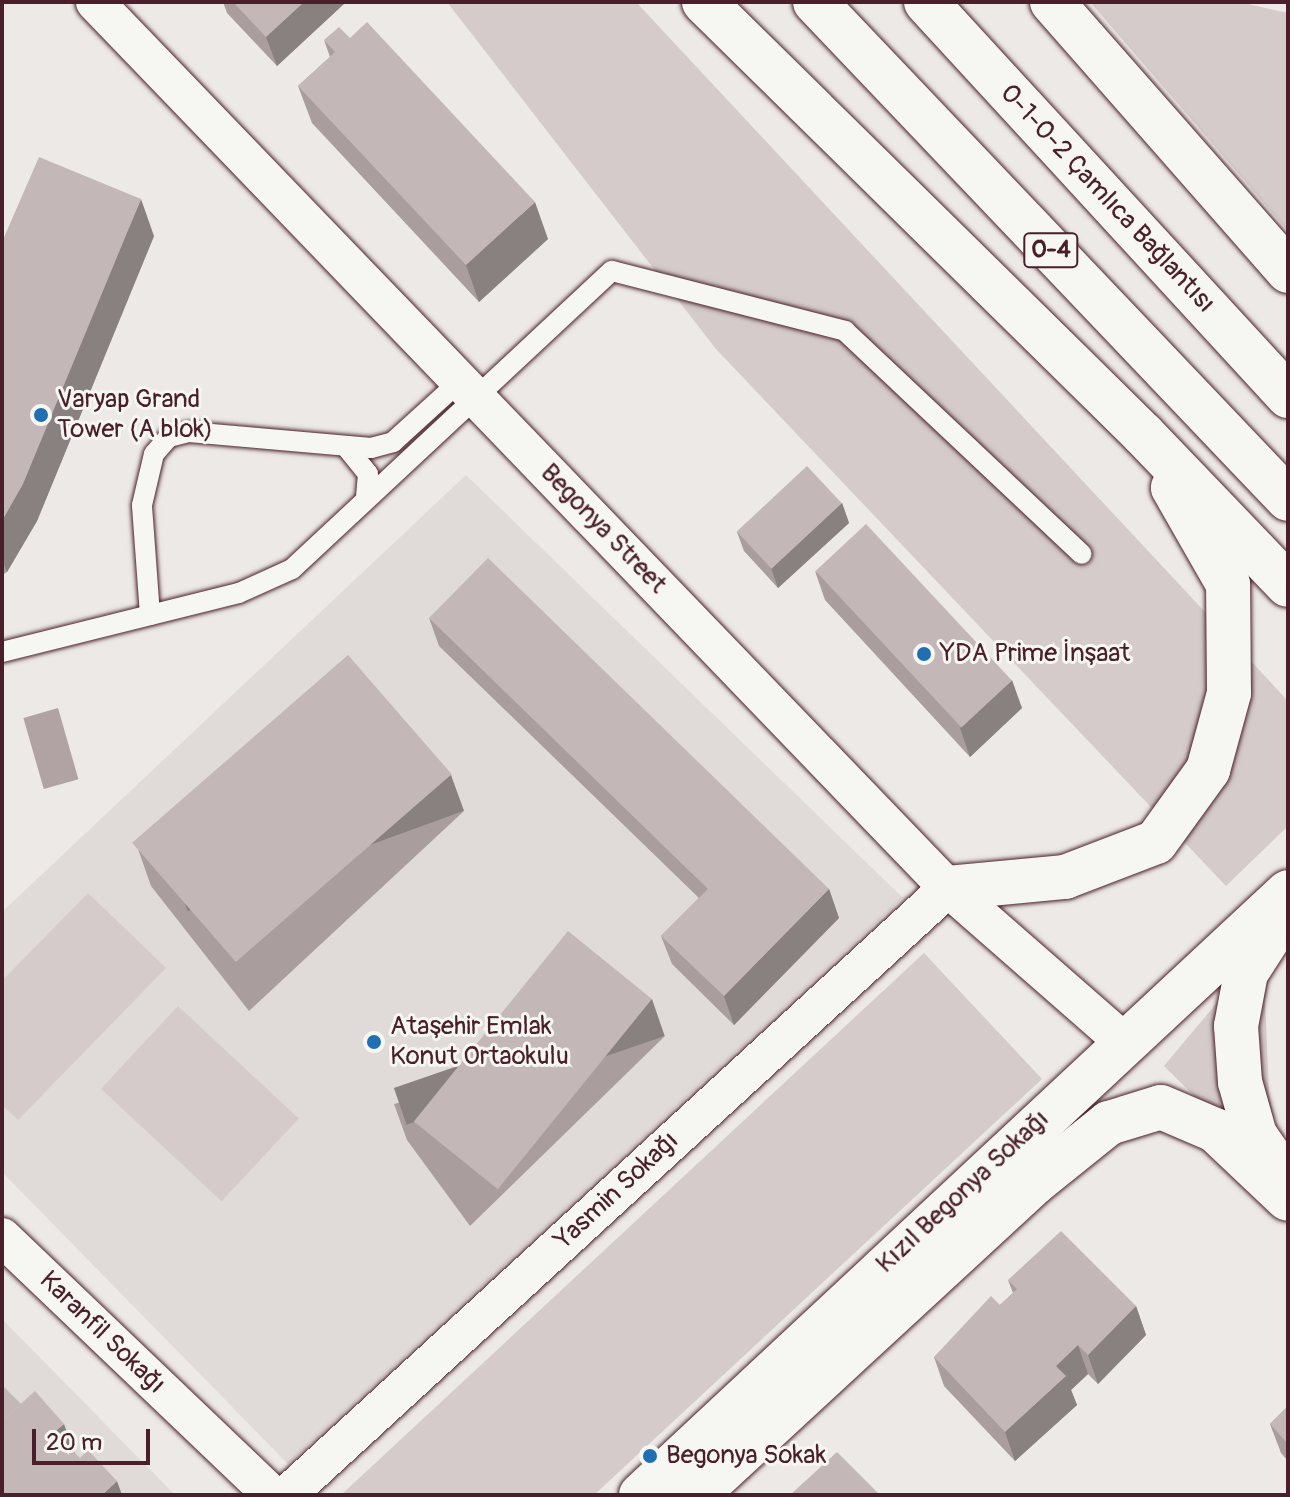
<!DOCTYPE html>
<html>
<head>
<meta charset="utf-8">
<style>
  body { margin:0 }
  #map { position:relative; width:1290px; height:1497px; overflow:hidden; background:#ece9e6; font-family:Pangolin,sans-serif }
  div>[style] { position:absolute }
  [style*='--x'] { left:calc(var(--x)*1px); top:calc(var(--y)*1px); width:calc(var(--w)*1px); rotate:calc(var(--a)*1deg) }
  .built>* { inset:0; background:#e0dad8 }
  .green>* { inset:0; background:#d4cbca; transform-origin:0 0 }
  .water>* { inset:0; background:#b1a2a3; transform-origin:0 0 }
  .roads { filter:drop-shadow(0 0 2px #4a1f2b) drop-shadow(0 0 2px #4a1f2b) }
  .lane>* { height:20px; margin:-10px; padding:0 10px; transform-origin:10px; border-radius:10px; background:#f6f6f2 }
  .street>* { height:38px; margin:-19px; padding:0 19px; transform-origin:19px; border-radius:19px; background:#f6f6f2 }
  .secondary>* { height:44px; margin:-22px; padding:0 22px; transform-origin:22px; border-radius:22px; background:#f6f6f2 }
  .highway>* { height:44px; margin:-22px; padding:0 22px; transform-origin:22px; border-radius:22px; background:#f6f6f2 }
  .wall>* { inset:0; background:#a99d9d }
  .shaded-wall>* { inset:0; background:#898080; transform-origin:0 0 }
  .building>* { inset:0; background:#c4b7b7; transform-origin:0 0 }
  .dots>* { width:22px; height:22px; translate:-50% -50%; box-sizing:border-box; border:4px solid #f6f6f2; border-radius:50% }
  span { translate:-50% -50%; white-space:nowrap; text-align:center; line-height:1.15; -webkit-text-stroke:6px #f6f6f2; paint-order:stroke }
  .shield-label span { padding:2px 6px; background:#f6f6f2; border:2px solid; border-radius:6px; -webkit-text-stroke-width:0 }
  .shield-label { font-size:24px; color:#4a1f2b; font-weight:700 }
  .street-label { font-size:26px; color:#4a1f2b }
  .poi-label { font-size:26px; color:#4a1f2b }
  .left { translate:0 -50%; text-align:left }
  .frame { position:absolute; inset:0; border:4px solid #4a1f2b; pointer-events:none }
  .scale { position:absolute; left:32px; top:1429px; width:118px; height:36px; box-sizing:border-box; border:4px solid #4a1f2b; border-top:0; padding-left:10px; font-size:24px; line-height:28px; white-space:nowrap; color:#4a1f2b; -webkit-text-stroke:6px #f6f6f2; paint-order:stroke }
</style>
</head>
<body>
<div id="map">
  <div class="built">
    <i style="clip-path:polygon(466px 475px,903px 898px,288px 1464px,2px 1172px,2px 912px)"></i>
    <i style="clip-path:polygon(2px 1319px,175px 1495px,2px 1495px)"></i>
  </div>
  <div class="green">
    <i style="clip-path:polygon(447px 2px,636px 2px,1288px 701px,1288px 826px,1226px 886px,716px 349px)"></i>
    <i style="clip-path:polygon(1090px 2px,1239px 2px,1288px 13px,1288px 231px)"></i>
    <i style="clip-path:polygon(88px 893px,166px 968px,18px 1120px,2px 1105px,2px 981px)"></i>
    <i style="clip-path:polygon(1277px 931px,1265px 1000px,1269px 1094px,1288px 1189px,1164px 1066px)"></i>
    <i style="clip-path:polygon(924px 953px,1042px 1079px,594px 1495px,341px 1495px)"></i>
    <i style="left:178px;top:1006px;width:165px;height:113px;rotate:43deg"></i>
  </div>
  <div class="water">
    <i style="left:58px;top:708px;width:74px;height:36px;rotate:74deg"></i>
  </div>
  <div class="roads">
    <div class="lane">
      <i style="--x:347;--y:448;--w:33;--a:51"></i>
      <i style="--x:368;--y:474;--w:25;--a:95"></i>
      <i style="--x:150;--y:615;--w:110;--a:-94.2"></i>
      <i style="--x:142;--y:505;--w:52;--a:-76.8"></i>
      <i style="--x:154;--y:454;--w:23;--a:-49"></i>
      <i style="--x:169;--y:437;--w:21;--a:-14"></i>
      <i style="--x:189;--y:432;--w:183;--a:5"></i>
      <i style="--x:371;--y:448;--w:23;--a:-15"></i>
      <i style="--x:393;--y:442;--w:91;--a:-42.3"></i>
      <i style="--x:2;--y:652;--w:244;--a:-14"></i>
      <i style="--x:239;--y:593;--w:58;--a:-24.4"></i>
      <i style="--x:292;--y:569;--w:437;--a:-43"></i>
      <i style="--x:612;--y:271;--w:241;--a:14.4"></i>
      <i style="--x:845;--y:331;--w:325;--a:43.3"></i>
    </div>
    <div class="street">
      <i style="--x:95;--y:2;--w:1230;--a:46.09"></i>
      <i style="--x:948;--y:888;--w:234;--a:41.2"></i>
      <i style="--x:2;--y:1237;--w:373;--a:43.7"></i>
      <i style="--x:287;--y:1495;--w:897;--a:-42.56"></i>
    </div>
    <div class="secondary">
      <i style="--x:1280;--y:920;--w:63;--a:122.7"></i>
      <i style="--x:1246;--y:973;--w:54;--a:100.7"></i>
      <i style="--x:1236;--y:1026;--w:56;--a:85.9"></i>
      <i style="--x:1240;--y:1082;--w:55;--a:74.2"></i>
      <i style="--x:1255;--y:1135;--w:47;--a:55.3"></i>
      <i style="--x:641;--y:1495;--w:884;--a:-42.98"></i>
      <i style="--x:696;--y:1495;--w:460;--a:-42.7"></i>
      <i style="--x:1034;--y:1183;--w:96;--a:-38.7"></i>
      <i style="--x:1109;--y:1123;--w:54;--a:-17.1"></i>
      <i style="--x:1161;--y:1107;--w:59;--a:23.1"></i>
      <i style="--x:1215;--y:1130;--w:100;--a:43.4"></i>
    </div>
    <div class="highway">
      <i style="--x:704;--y:2;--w:616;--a:44.54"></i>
      <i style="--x:1143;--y:434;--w:209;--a:46.2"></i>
      <i style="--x:815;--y:2;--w:686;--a:46.42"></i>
      <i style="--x:926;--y:2;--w:535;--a:47.42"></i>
      <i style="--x:1052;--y:2;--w:358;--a:48.7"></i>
      <i style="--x:948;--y:888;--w:118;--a:-5.4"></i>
      <i style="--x:1065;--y:877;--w:97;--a:-21"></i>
      <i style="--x:1156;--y:842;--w:89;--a:-54.2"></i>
      <i style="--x:1208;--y:770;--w:80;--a:-74.7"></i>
      <i style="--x:1229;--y:693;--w:109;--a:-90.5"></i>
      <i style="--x:1228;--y:584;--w:111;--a:-119.8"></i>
    </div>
  </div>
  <div class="wall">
    <i style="clip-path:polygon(223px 2px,346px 2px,277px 66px,227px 13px)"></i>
    <i style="clip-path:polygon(324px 40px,548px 239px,479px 302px,312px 123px,298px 86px,330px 57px)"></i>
    <i style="clip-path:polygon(154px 236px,37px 521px,7px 572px,2px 575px,2px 242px)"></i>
    <i style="clip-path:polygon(842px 503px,849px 523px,778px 588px,744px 551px,737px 532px)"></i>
    <i style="clip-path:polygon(815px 571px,1022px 708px,970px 757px,825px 600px)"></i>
    <i style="clip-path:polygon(429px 618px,829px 889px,839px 918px,734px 1025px,672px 964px,661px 936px,699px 898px,439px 646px)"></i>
    <i style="clip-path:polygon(464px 811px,249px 1011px,151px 886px,138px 849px)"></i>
    <i style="clip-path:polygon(665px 1036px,470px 1226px,407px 1140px,394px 1104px)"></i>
    <i style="clip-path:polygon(1008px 1280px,1136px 1306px,1146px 1335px,1098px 1384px,1088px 1374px,1071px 1390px,1077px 1405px,1015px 1461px,944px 1386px,934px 1357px,1000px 1305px,1013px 1293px)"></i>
    <i style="clip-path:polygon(1288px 1406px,1288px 1461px,1281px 1453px,1270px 1424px)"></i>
  </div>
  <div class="shaded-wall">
    <i style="clip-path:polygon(304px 2px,346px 2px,277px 66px,266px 37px)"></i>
    <i style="clip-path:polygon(141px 199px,154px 236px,37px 521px,7px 572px,2px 560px,2px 521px)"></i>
    <i style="clip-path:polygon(535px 202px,548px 239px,479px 302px,466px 265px)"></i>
    <i style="clip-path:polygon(842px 503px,849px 523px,778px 588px,771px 568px)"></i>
    <i style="clip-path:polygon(1012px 680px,1022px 708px,970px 757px,960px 728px)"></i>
    <i style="left:451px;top:775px;width:38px;height:294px;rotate:70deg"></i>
    <i style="clip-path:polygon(829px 889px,839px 918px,734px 1025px,724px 996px)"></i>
    <i style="left:652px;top:999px;width:39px;height:273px;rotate:71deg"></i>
    <i style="clip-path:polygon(1136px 1306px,1146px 1335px,1098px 1384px,1088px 1355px)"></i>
    <i style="clip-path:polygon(1078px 1345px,1088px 1374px,1071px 1390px,1077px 1405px,1015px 1461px,1005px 1432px,1056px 1366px)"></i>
    <i style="clip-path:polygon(64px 1424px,82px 1473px,54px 1432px)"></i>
    <i style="clip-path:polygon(117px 1481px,122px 1495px,102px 1495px)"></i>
  </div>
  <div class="building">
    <i style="clip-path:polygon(233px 2px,304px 2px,266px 37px)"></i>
    <i style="clip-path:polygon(367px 22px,535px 202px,466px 265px,298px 86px,335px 52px,324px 40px,339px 27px,350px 38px)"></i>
    <i style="clip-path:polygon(39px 157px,141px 199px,23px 484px,2px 521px,2px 242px)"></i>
    <i style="left:807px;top:466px;width:51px;height:96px;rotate:47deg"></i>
    <i style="left:866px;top:524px;width:214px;height:69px;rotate:47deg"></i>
    <i style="clip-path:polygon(488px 558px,829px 889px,724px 996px,661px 936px,708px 889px,429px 618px)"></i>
    <i style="left:348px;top:655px;width:158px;height:286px;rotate:49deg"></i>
    <i style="left:568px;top:931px;width:108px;height:245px;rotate:39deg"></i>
    <i style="clip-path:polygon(1061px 1231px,1136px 1306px,1088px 1355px,1078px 1345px,1056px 1366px,1066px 1376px,1005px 1432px,934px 1357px,991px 1296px,1000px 1305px,1017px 1289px,1008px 1280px)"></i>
    <i style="clip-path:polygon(2px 1385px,21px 1404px,2px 1421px)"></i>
    <i style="clip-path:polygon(35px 1391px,64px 1424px,54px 1432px,80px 1458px,88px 1450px,117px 1481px,102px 1495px,2px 1495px,2px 1421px)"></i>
    <i style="clip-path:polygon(1288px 1406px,1288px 1444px,1270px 1424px)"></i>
    <i style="clip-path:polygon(837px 1452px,880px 1495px,790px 1495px)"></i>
  </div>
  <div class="dots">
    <i style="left:41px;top:415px;background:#1f6fb2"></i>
    <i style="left:924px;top:654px;background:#1f6fb2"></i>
    <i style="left:374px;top:1042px;background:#1f6fb2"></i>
    <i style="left:650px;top:1456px;background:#1f6fb2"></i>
  </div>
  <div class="shield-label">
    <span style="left:1051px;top:250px">O-4</span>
  </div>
  <div class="street-label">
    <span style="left:1107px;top:199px;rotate:47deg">O-1-O-2 Çamlıca Bağlantısı</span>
    <span style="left:603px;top:529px;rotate:46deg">Begonya Street</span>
    <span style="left:617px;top:1191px;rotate:-43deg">Yasmin Sokağı</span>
    <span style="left:963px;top:1192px;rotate:-43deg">Kızıl Begonya Sokağı</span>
    <span style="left:102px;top:1333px;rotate:44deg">Karanfil Sokağı</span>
  </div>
  <div class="poi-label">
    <span class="left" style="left:57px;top:415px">Varyap Grand<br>Tower (A blok)</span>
    <span class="left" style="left:940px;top:654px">YDA Prime İnşaat</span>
    <span class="left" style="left:390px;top:1042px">Ataşehir Emlak<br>Konut Ortaokulu</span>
    <span class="left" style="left:666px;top:1456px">Begonya Sokak</span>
  </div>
  <div class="frame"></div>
  <div class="scale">20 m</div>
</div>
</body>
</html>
